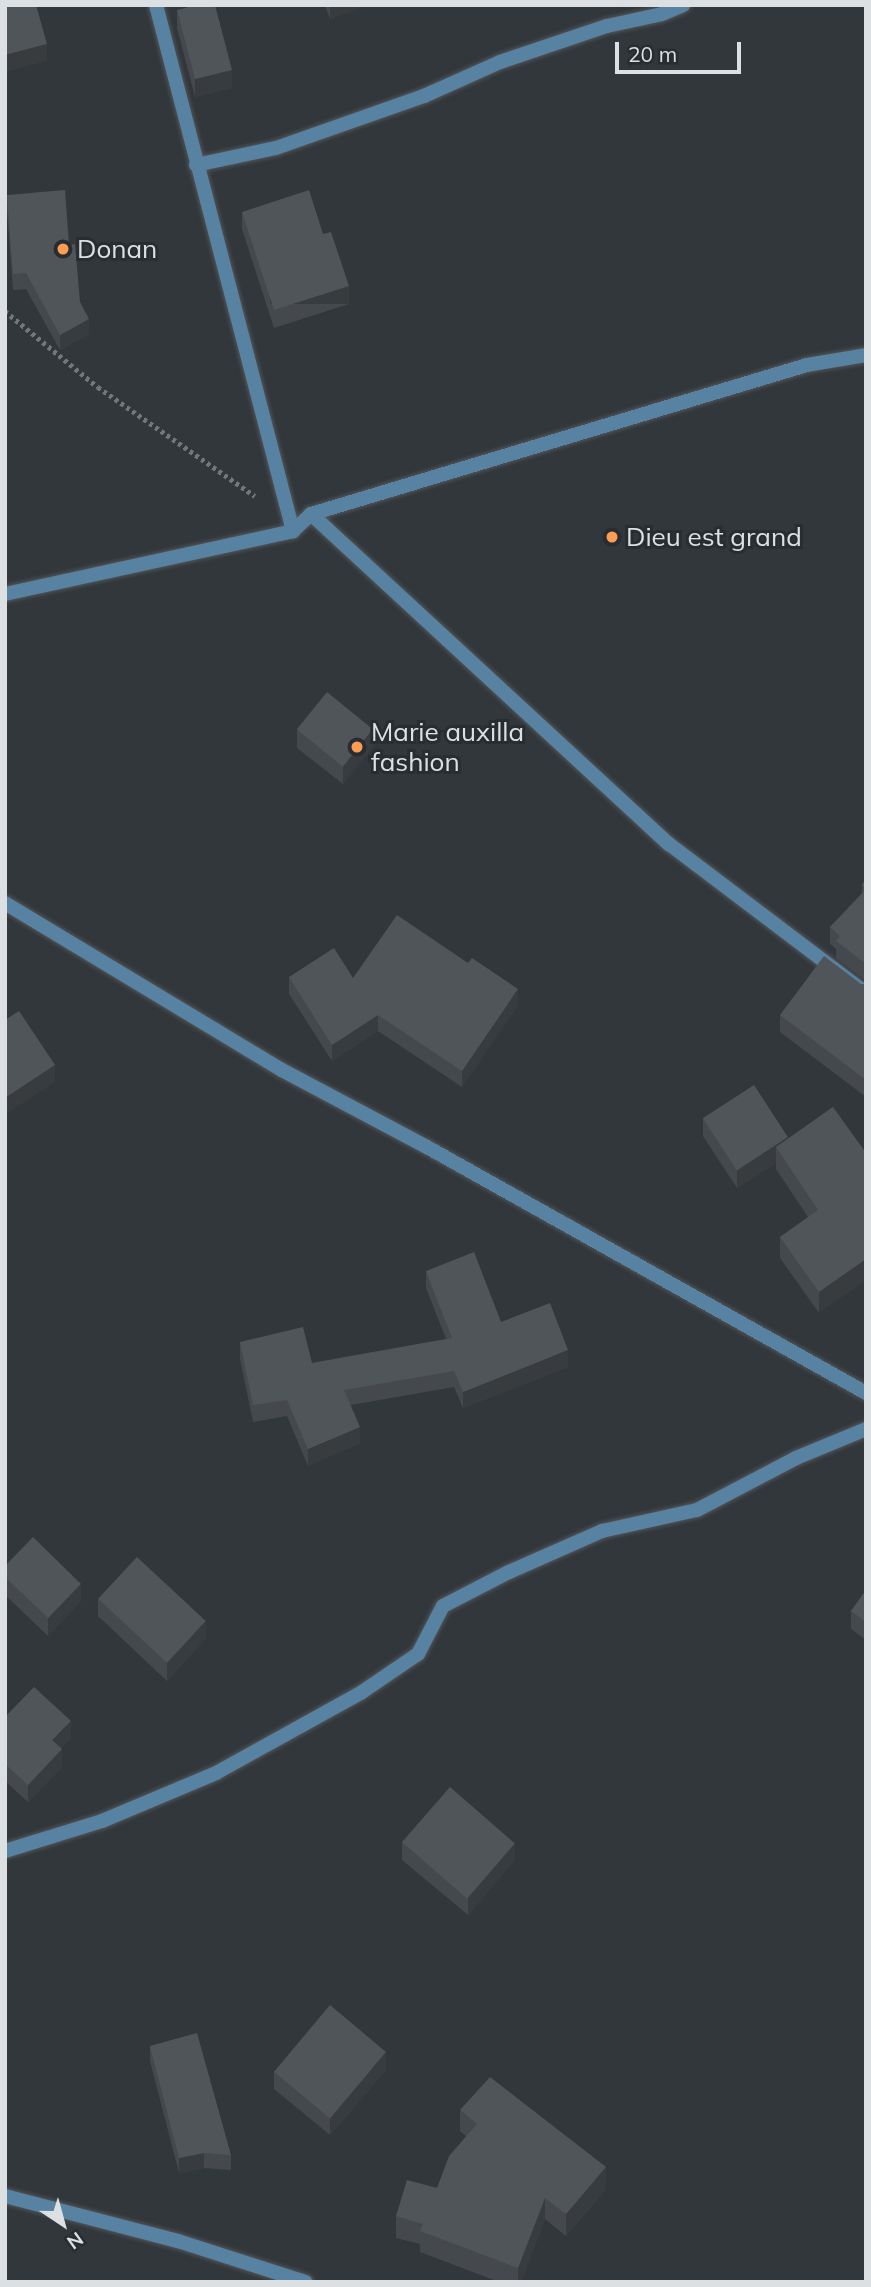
<!DOCTYPE html>
<html>
<head>
<meta charset="utf-8">
<style>
  body { margin:0 }
  #map { position:relative; width:871px; height:2287px; overflow:hidden; background:#32373b; font-family:Mulish,sans-serif }
  div>[style] { position:absolute }
  [style*='--x'] { left:calc(var(--x)*1px); top:calc(var(--y)*1px); width:calc(var(--w)*1px); rotate:calc(var(--a)*1deg) }
  .path>* { height:4.5px; margin-top:-2.25px; transform-origin:0; background:repeating-linear-gradient(90deg,#72777a 0 3.5px,transparent 0 7px) }
  .roads { filter:drop-shadow(0 0 2px #515559) drop-shadow(0 0 2px #515559) }
  .minor>* { height:14px; margin:-7px; padding:0 7px; transform-origin:7px; border-radius:7px; background:#5882a1 }
  .wall>* { inset:0; background:#45494d }
  .shaded-wall>* { inset:0; background:#383c3f; transform-origin:0 0 }
  .building>* { inset:0; background:#50555a; transform-origin:0 0 }
  .dots>* { width:19px; height:19px; translate:-50% -50%; box-sizing:border-box; border:4px solid #282d31; border-radius:50% }
  span { translate:-50% -50%; white-space:nowrap; text-align:center; line-height:1.15; -webkit-text-stroke:6px #282d31; paint-order:stroke }
  .poi-label { font-size:26px; color:#dce0e2 }
  .left { translate:0 -50%; text-align:left }
  .frame { position:absolute; inset:0; border:7px solid #dce0e2; pointer-events:none }
  .north { position:absolute; left:28px; top:2189px; width:70px; height:70px; -webkit-text-stroke:5px #282d31; paint-order:stroke; rotate:144deg; font-size:19px; font-weight:700; line-height:28px; text-align:center; color:#dce0e2 }
  .north::after { content:''; display:block; margin:auto; width:24px; height:32px; background:#dce0e2; clip-path:polygon(50% 0,100% 100%,50% 72%,0 100%) }
  .scale { position:absolute; left:615px; top:42px; width:126px; height:32px; box-sizing:border-box; border:4px solid #dce0e2; border-top:0; padding-left:9px; font-size:21px; line-height:24px; white-space:nowrap; color:#dce0e2; -webkit-text-stroke:5px #282d31; paint-order:stroke }
</style>
</head>
<body>
<div id="map">
  <div class="path">
    <i style="--x:5;--y:311;--w:120;--a:39.3"></i>
    <i style="--x:98;--y:387;--w:191;--a:34.8"></i>
  </div>
  <div class="roads">
    <div class="minor">
      <i style="--x:156;--y:5;--w:544;--a:75.4"></i>
      <i style="--x:196;--y:165;--w:82;--a:-12"></i>
      <i style="--x:276;--y:148;--w:157;--a:-19.4"></i>
      <i style="--x:424;--y:96;--w:83;--a:-24.1"></i>
      <i style="--x:500;--y:62;--w:113;--a:-18.6"></i>
      <i style="--x:607;--y:26;--w:56;--a:-12.3"></i>
      <i style="--x:662;--y:14;--w:23;--a:-23"></i>
      <i style="--x:311;--y:514;--w:487;--a:42.7"></i>
      <i style="--x:669;--y:844;--w:247;--a:37.1"></i>
      <i style="--x:5;--y:594;--w:295;--a:-12.3"></i>
      <i style="--x:293;--y:531;--w:25;--a:-43"></i>
      <i style="--x:311;--y:514;--w:518;--a:-16.72"></i>
      <i style="--x:807;--y:365;--w:60;--a:-9.6"></i>
      <i style="--x:5;--y:903;--w:323;--a:31.1"></i>
      <i style="--x:282;--y:1070;--w:164;--a:28"></i>
      <i style="--x:427;--y:1147;--w:503;--a:29.26"></i>
      <i style="--x:5;--y:1851;--w:102;--a:-17.2"></i>
      <i style="--x:102;--y:1821;--w:124;--a:-22.8"></i>
      <i style="--x:216;--y:1773;--w:167;--a:-29"></i>
      <i style="--x:362;--y:1692;--w:68;--a:-34.2"></i>
      <i style="--x:418;--y:1654;--w:54;--a:-62.5"></i>
      <i style="--x:443;--y:1606;--w:74;--a:-27.3"></i>
      <i style="--x:509;--y:1572;--w:102;--a:-23.8"></i>
      <i style="--x:602;--y:1531;--w:97;--a:-12.5"></i>
      <i style="--x:697;--y:1510;--w:112;--a:-27.7"></i>
      <i style="--x:796;--y:1458;--w:76;--a:-22.5"></i>
      <i style="--x:5;--y:2196;--w:179;--a:14.6"></i>
      <i style="--x:178;--y:2241;--w:134;--a:17.8"></i>
    </div>
  </div>
  <div class="wall">
    <i style="clip-path:polygon(325px 5px,367px 5px,330px 19px)"></i>
    <i style="clip-path:polygon(177px 10px,232px 88px,195px 97px,177px 28px)"></i>
    <i style="clip-path:polygon(7px 195px,69px 245px,80px 302px,89px 334px,60px 350px,26px 289px,13px 290px,7px 211px)"></i>
    <i style="clip-path:polygon(242px 212px,323px 234px,349px 304px,274px 328px,242px 229px)"></i>
    <i style="clip-path:polygon(297px 730px,373px 746px,343px 784px,297px 748px)"></i>
    <i style="clip-path:polygon(866px 879px,866px 981px,836px 958px,836px 949px,830px 944px,830px 927px,862px 894px,862px 885px)"></i>
    <i style="clip-path:polygon(289px 977px,353px 978px,518px 1005px,462px 1087px,378px 1031px,332px 1061px,289px 994px)"></i>
    <i style="clip-path:polygon(861px 984px,866px 984px,866px 1097px,780px 1032px,780px 1015px)"></i>
    <i style="clip-path:polygon(833px 1107px,819px 1313px,780px 1258px,780px 1237px,808px 1217px,776px 1169px,776px 1163px,737px 1188px,703px 1136px,703px 1119px,788px 1139px)"></i>
    <i style="clip-path:polygon(426px 1271px,501px 1322px,568px 1367px,463px 1408px,454px 1387px,351px 1405px,360px 1443px,308px 1466px,287px 1416px,253px 1422px,240px 1359px,240px 1342px,312px 1363px,446px 1339px,426px 1288px)"></i>
    <i style="clip-path:polygon(5px 1566px,81px 1601px,48px 1636px,5px 1595px)"></i>
    <i style="clip-path:polygon(866px 1590px,866px 1640px,851px 1629px,851px 1611px)"></i>
    <i style="clip-path:polygon(98px 1599px,206px 1638px,167px 1681px,98px 1616px)"></i>
    <i style="clip-path:polygon(5px 1717px,71px 1739px,61px 1748px,62px 1767px,28px 1802px,5px 1781px)"></i>
    <i style="clip-path:polygon(402px 1842px,515px 1860px,468px 1915px,402px 1860px)"></i>
    <i style="clip-path:polygon(150px 2046px,231px 2155px,231px 2170px,204px 2168px,179px 2173px,150px 2061px)"></i>
    <i style="clip-path:polygon(386px 2070px,330px 2135px,274px 2089px,274px 2071px)"></i>
    <i style="clip-path:polygon(460px 2110px,606px 2189px,566px 2236px,545px 2219px,521px 2282px,499px 2282px,420px 2252px,420px 2244px,396px 2238px,396px 2216px,437px 2188px,466px 2136px,460px 2131px)"></i>
  </div>
  <div class="shaded-wall">
    <i style="clip-path:polygon(330px 5px,367px 5px,330px 19px)"></i>
    <i style="clip-path:polygon(47px 44px,47px 61px,5px 72px,5px 55px)"></i>
    <i style="clip-path:polygon(232px 70px,232px 88px,195px 97px,195px 79px)"></i>
    <i style="left:349px;top:286px;width:18px;height:79px;rotate:90deg"></i>
    <i style="clip-path:polygon(89px 319px,89px 334px,60px 350px,60px 335px)"></i>
    <i style="clip-path:polygon(373px 729px,373px 746px,343px 784px,343px 767px)"></i>
    <i style="clip-path:polygon(518px 989px,518px 1005px,462px 1087px,462px 1071px)"></i>
    <i style="clip-path:polygon(378px 1015px,378px 1031px,332px 1061px,332px 1045px)"></i>
    <i style="clip-path:polygon(55px 1065px,55px 1082px,5px 1115px,5px 1098px)"></i>
    <i style="clip-path:polygon(788px 1137px,788px 1155px,776px 1147px,776px 1163px,737px 1188px,737px 1171px)"></i>
    <i style="clip-path:polygon(866px 1259px,866px 1280px,819px 1313px,819px 1292px)"></i>
    <i style="clip-path:polygon(568px 1350px,568px 1367px,463px 1408px,463px 1392px)"></i>
    <i style="clip-path:polygon(360px 1427px,360px 1443px,308px 1466px,308px 1449px)"></i>
    <i style="clip-path:polygon(81px 1584px,81px 1601px,48px 1636px,48px 1618px)"></i>
    <i style="clip-path:polygon(206px 1621px,206px 1638px,167px 1681px,167px 1663px)"></i>
    <i style="clip-path:polygon(71px 1721px,71px 1739px,52px 1758px,52px 1740px)"></i>
    <i style="clip-path:polygon(62px 1749px,62px 1767px,28px 1802px,28px 1785px)"></i>
    <i style="clip-path:polygon(515px 1843px,515px 1860px,468px 1915px,468px 1898px)"></i>
    <i style="clip-path:polygon(386px 2052px,386px 2070px,330px 2135px,330px 2118px)"></i>
    <i style="clip-path:polygon(204px 2153px,204px 2168px,179px 2173px,179px 2158px)"></i>
    <i style="clip-path:polygon(606px 2167px,606px 2189px,566px 2236px,566px 2214px)"></i>
    <i style="clip-path:polygon(545px 2198px,545px 2219px,521px 2282px,518px 2282px,518px 2268px)"></i>
  </div>
  <div class="building">
    <i style="clip-path:polygon(12px 5px,36px 5px,47px 44px,5px 55px,5px 7px)"></i>
    <i style="clip-path:polygon(196px 5px,215px 5px,232px 70px,195px 79px,177px 10px)"></i>
    <i style="clip-path:polygon(65px 190px,69px 245px,75px 244px,80px 302px,89px 319px,60px 335px,26px 273px,13px 274px,7px 195px)"></i>
    <i style="clip-path:polygon(309px 190px,323px 234px,331px 232px,349px 286px,274px 310px,242px 212px)"></i>
    <i style="left:327px;top:692px;width:59px;height:48px;rotate:39deg"></i>
    <i style="clip-path:polygon(866px 879px,866px 888px,862px 885px)"></i>
    <i style="clip-path:polygon(866px 889px,866px 964px,836px 941px,840px 936px,830px 927px)"></i>
    <i style="clip-path:polygon(397px 915px,468px 963px,472px 958px,518px 989px,462px 1071px,378px 1015px,332px 1045px,289px 977px,334px 948px,353px 978px)"></i>
    <i style="clip-path:polygon(824px 956px,861px 984px,866px 984px,866px 1080px,780px 1015px)"></i>
    <i style="clip-path:polygon(19px 1011px,55px 1065px,5px 1098px,5px 1020px)"></i>
    <i style="left:754px;top:1085px;width:62px;height:61px;rotate:57deg"></i>
    <i style="clip-path:polygon(833px 1107px,866px 1153px,866px 1259px,819px 1292px,780px 1237px,818px 1210px,776px 1147px)"></i>
    <i style="clip-path:polygon(474px 1252px,501px 1322px,550px 1303px,568px 1350px,463px 1392px,454px 1371px,344px 1390px,360px 1427px,308px 1449px,287px 1400px,253px 1405px,240px 1342px,303px 1327px,312px 1363px,452px 1338px,426px 1271px)"></i>
    <i style="clip-path:polygon(33px 1537px,81px 1584px,48px 1618px,5px 1577px,5px 1566px)"></i>
    <i style="left:137px;top:1557px;width:94px;height:57px;rotate:43deg"></i>
    <i style="clip-path:polygon(866px 1590px,866px 1622px,851px 1611px)"></i>
    <i style="clip-path:polygon(34px 1687px,71px 1721px,52px 1740px,62px 1749px,28px 1785px,5px 1764px,5px 1717px)"></i>
    <i style="left:450px;top:1787px;width:86px;height:73px;rotate:41deg"></i>
    <i style="left:330px;top:2005px;width:73px;height:87px;rotate:40deg"></i>
    <i style="clip-path:polygon(197px 2033px,231px 2155px,204px 2153px,179px 2158px,150px 2046px)"></i>
    <i style="clip-path:polygon(490px 2077px,606px 2167px,566px 2214px,545px 2198px,518px 2268px,420px 2231px,423px 2224px,396px 2216px,407px 2180px,437px 2188px,449px 2156px,477px 2124px,460px 2110px)"></i>
  </div>
  <div class="dots">
    <i style="left:63px;top:249px;background:#fc9d53"></i>
    <i style="left:612px;top:537px;background:#fc9d53"></i>
    <i style="left:357px;top:747px;background:#fc9d53"></i>
  </div>
  <div class="poi-label">
    <span class="left" style="left:77px;top:249px">Donan</span>
    <span class="left" style="left:626px;top:537px">Dieu est grand</span>
    <span class="left" style="left:371px;top:747px">Marie auxilla<br>fashion</span>
  </div>
  <div class="frame"></div>
  <div class="north">N</div>
  <div class="scale">20 m</div>
</div>
</body>
</html>
